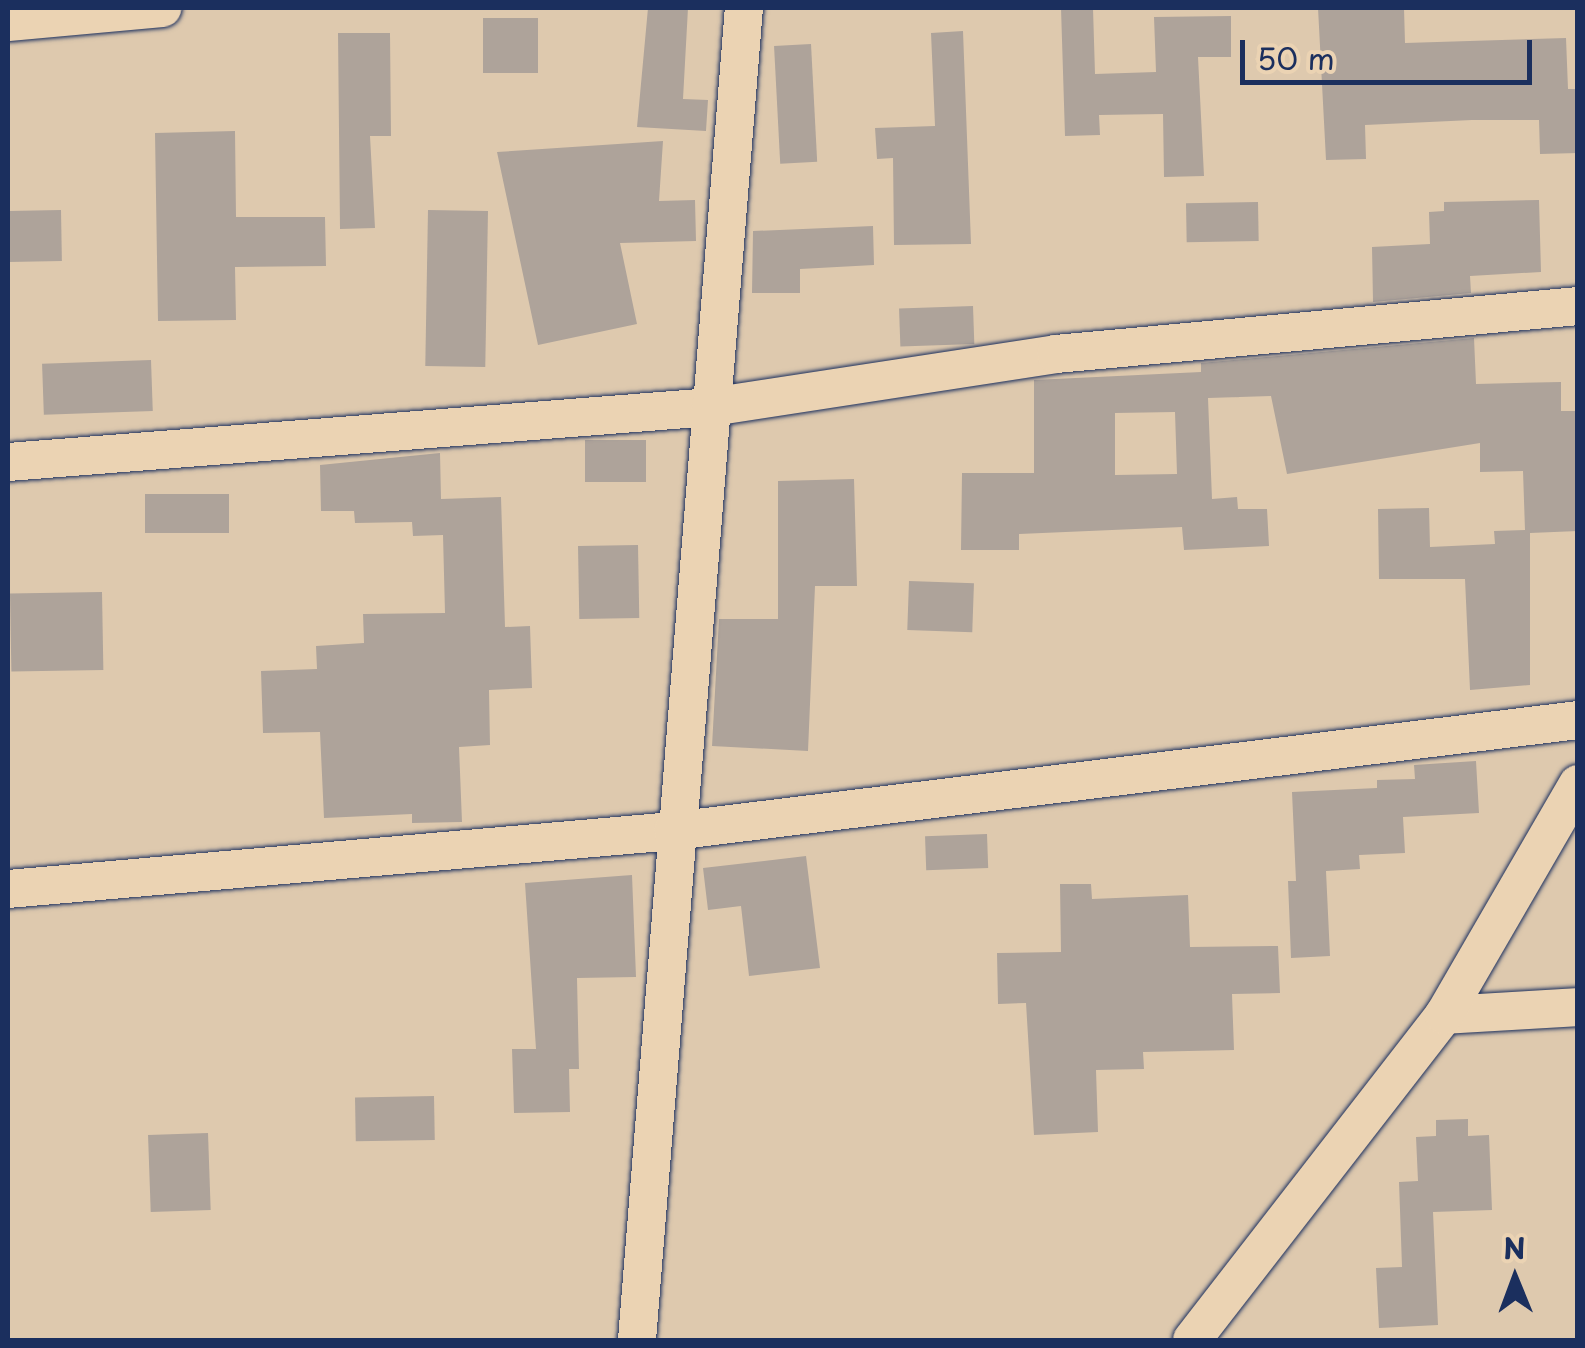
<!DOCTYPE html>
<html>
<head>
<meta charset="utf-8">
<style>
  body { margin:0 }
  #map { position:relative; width:1585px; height:1348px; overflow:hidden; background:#dec9ae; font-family:"Playpen Sans",sans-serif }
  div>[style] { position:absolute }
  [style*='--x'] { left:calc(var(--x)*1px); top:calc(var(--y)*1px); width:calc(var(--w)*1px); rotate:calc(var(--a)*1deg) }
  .building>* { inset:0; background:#aea39a; transform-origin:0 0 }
  .roads { filter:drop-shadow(0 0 2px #1b2f5e) drop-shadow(0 0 2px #1b2f5e) }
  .street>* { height:38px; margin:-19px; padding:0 19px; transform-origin:19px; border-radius:19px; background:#ebd3b3 }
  span { translate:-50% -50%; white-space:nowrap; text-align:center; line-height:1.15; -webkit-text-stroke:8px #ebd3b3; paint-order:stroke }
  .frame { position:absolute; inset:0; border:10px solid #1b2f5e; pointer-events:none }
  .north { position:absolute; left:1465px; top:1228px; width:100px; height:100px; -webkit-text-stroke:8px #ebd3b3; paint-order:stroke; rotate:359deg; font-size:28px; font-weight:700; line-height:40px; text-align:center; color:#1b2f5e }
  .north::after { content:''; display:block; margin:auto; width:35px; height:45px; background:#1b2f5e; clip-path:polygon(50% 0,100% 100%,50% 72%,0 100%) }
  .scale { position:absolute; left:1240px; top:40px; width:292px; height:45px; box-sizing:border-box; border:5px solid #1b2f5e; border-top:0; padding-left:12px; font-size:30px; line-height:35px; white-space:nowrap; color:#1b2f5e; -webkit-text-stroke:8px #ebd3b3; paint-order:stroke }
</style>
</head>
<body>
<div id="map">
  <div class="building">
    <i style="clip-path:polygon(648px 8px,688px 8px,683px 99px,708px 100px,706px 131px,637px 127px)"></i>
    <i style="clip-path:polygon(1061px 8px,1093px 8px,1095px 74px,1156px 72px,1154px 17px,1231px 16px,1231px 57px,1198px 57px,1204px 176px,1164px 177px,1163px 114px,1099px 115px,1100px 135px,1065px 136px)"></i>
    <i style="clip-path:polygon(1318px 8px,1404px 8px,1405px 43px,1566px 38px,1568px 89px,1578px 89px,1578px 153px,1540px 154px,1539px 120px,1472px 120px,1365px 125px,1366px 159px,1326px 160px)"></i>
    <i style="left:483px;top:18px;width:55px;height:55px"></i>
    <i style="clip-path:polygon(963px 31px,971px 244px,894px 245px,893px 158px,877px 159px,875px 128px,935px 126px,931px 33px)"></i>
    <i style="clip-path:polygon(338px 33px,390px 33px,391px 136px,370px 136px,375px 228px,340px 229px)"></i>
    <i style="left:811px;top:44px;width:118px;height:37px;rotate:87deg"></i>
    <i style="clip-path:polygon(235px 131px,236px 217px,325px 217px,326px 266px,235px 267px,236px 320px,158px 321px,155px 133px)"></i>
    <i style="clip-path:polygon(663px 141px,659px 201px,695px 200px,696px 241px,620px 243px,637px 324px,538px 345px,497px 152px)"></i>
    <i style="clip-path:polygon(1539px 200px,1541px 272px,1470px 276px,1471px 293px,1373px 302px,1372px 247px,1430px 244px,1429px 212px,1444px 211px,1444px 202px)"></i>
    <i style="left:1258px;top:202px;width:39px;height:72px;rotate:89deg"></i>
    <i style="left:61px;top:210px;width:51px;height:53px;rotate:89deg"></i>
    <i style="left:428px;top:210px;width:60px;height:156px;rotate:1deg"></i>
    <i style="clip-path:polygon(873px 226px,874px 265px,800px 269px,800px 293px,752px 293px,753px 231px)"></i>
    <i style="left:973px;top:306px;width:38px;height:74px;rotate:88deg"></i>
    <i style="clip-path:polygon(evenodd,1474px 338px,1476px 384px,1561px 382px,1561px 411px,1578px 411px,1578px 531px,1530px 533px,1530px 685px,1470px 690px,1465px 579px,1379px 579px,1378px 509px,1429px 508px,1430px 547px,1495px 544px,1494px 531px,1525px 530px,1523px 471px,1480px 472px,1480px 443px,1287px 474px,1271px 396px,1208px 398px,1212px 499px,1237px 497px,1238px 509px,1267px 509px,1269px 546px,1184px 550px,1182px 527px,1019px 534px,1019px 550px,961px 550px,962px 473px,1034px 473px,1034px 380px,1201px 372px,1201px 363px,1474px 338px,1175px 412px,1177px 474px,1115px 475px,1115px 413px,1175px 412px)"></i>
    <i style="left:151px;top:360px;width:51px;height:109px;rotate:88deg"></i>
    <i style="left:646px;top:440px;width:42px;height:61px;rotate:90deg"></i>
    <i style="clip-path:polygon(440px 453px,441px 499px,501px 497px,505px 627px,530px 626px,532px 688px,489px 690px,490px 745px,459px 747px,462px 822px,412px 823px,412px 814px,324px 818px,320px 732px,263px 733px,261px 671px,317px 669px,316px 646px,364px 643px,363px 614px,445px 613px,443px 535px,413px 536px,412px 522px,355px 523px,354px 511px,321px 511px,320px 465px)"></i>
    <i style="clip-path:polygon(854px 479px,857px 586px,815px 586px,808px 751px,712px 746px,719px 619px,778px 619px,778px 481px)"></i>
    <i style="left:229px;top:494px;width:39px;height:84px;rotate:90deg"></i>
    <i style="left:638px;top:545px;width:73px;height:60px;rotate:89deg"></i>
    <i style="left:909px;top:581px;width:65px;height:49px;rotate:2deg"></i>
    <i style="left:102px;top:592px;width:78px;height:92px;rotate:89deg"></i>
    <i style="clip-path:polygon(1476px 761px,1479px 813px,1403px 817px,1405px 853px,1359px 855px,1360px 869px,1326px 871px,1330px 956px,1291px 958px,1288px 881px,1296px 881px,1292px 792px,1377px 788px,1377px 780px,1415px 779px,1414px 765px)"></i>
    <i style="left:987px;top:834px;width:34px;height:62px;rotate:88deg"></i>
    <i style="clip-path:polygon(806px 856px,820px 968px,749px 976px,741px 906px,708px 910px,703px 868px)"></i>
    <i style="clip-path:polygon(632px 875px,636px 977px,577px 978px,579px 1069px,569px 1069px,570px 1112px,514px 1113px,512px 1049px,536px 1049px,525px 883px)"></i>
    <i style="clip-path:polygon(1060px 884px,1091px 884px,1092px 899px,1188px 895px,1190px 947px,1278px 946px,1280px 993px,1232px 994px,1234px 1050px,1143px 1052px,1144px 1069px,1096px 1070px,1098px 1132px,1034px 1135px,1026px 1003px,998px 1004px,997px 953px,1061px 952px)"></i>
    <i style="left:434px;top:1096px;width:44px;height:79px;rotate:89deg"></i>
    <i style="clip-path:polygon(1468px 1119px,1468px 1136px,1489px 1135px,1492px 1210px,1433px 1212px,1438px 1325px,1379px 1328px,1376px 1268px,1402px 1267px,1399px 1182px,1418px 1181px,1416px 1137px,1436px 1136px,1436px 1120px)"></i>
    <i style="left:208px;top:1133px;width:77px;height:60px;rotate:88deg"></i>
  </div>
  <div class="roads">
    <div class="street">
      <i style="--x:8;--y:22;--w:155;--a:-5.2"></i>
      <i style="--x:8;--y:462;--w:705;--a:-4.47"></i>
      <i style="--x:711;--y:407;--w:349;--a:-8.7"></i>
      <i style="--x:1056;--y:354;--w:524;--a:-5.25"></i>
      <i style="--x:8;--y:889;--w:668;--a:-4.98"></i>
      <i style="--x:673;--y:831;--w:912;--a:-6.99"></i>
      <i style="--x:1444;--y:1015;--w:134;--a:-3.4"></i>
      <i style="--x:637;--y:1340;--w:1336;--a:-85.41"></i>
      <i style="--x:1192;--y:1340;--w:411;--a:-52.2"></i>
      <i style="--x:1444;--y:1015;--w:267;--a:-59.9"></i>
    </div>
  </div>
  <div class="frame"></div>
  <div class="north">N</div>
  <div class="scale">50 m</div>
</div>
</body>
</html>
